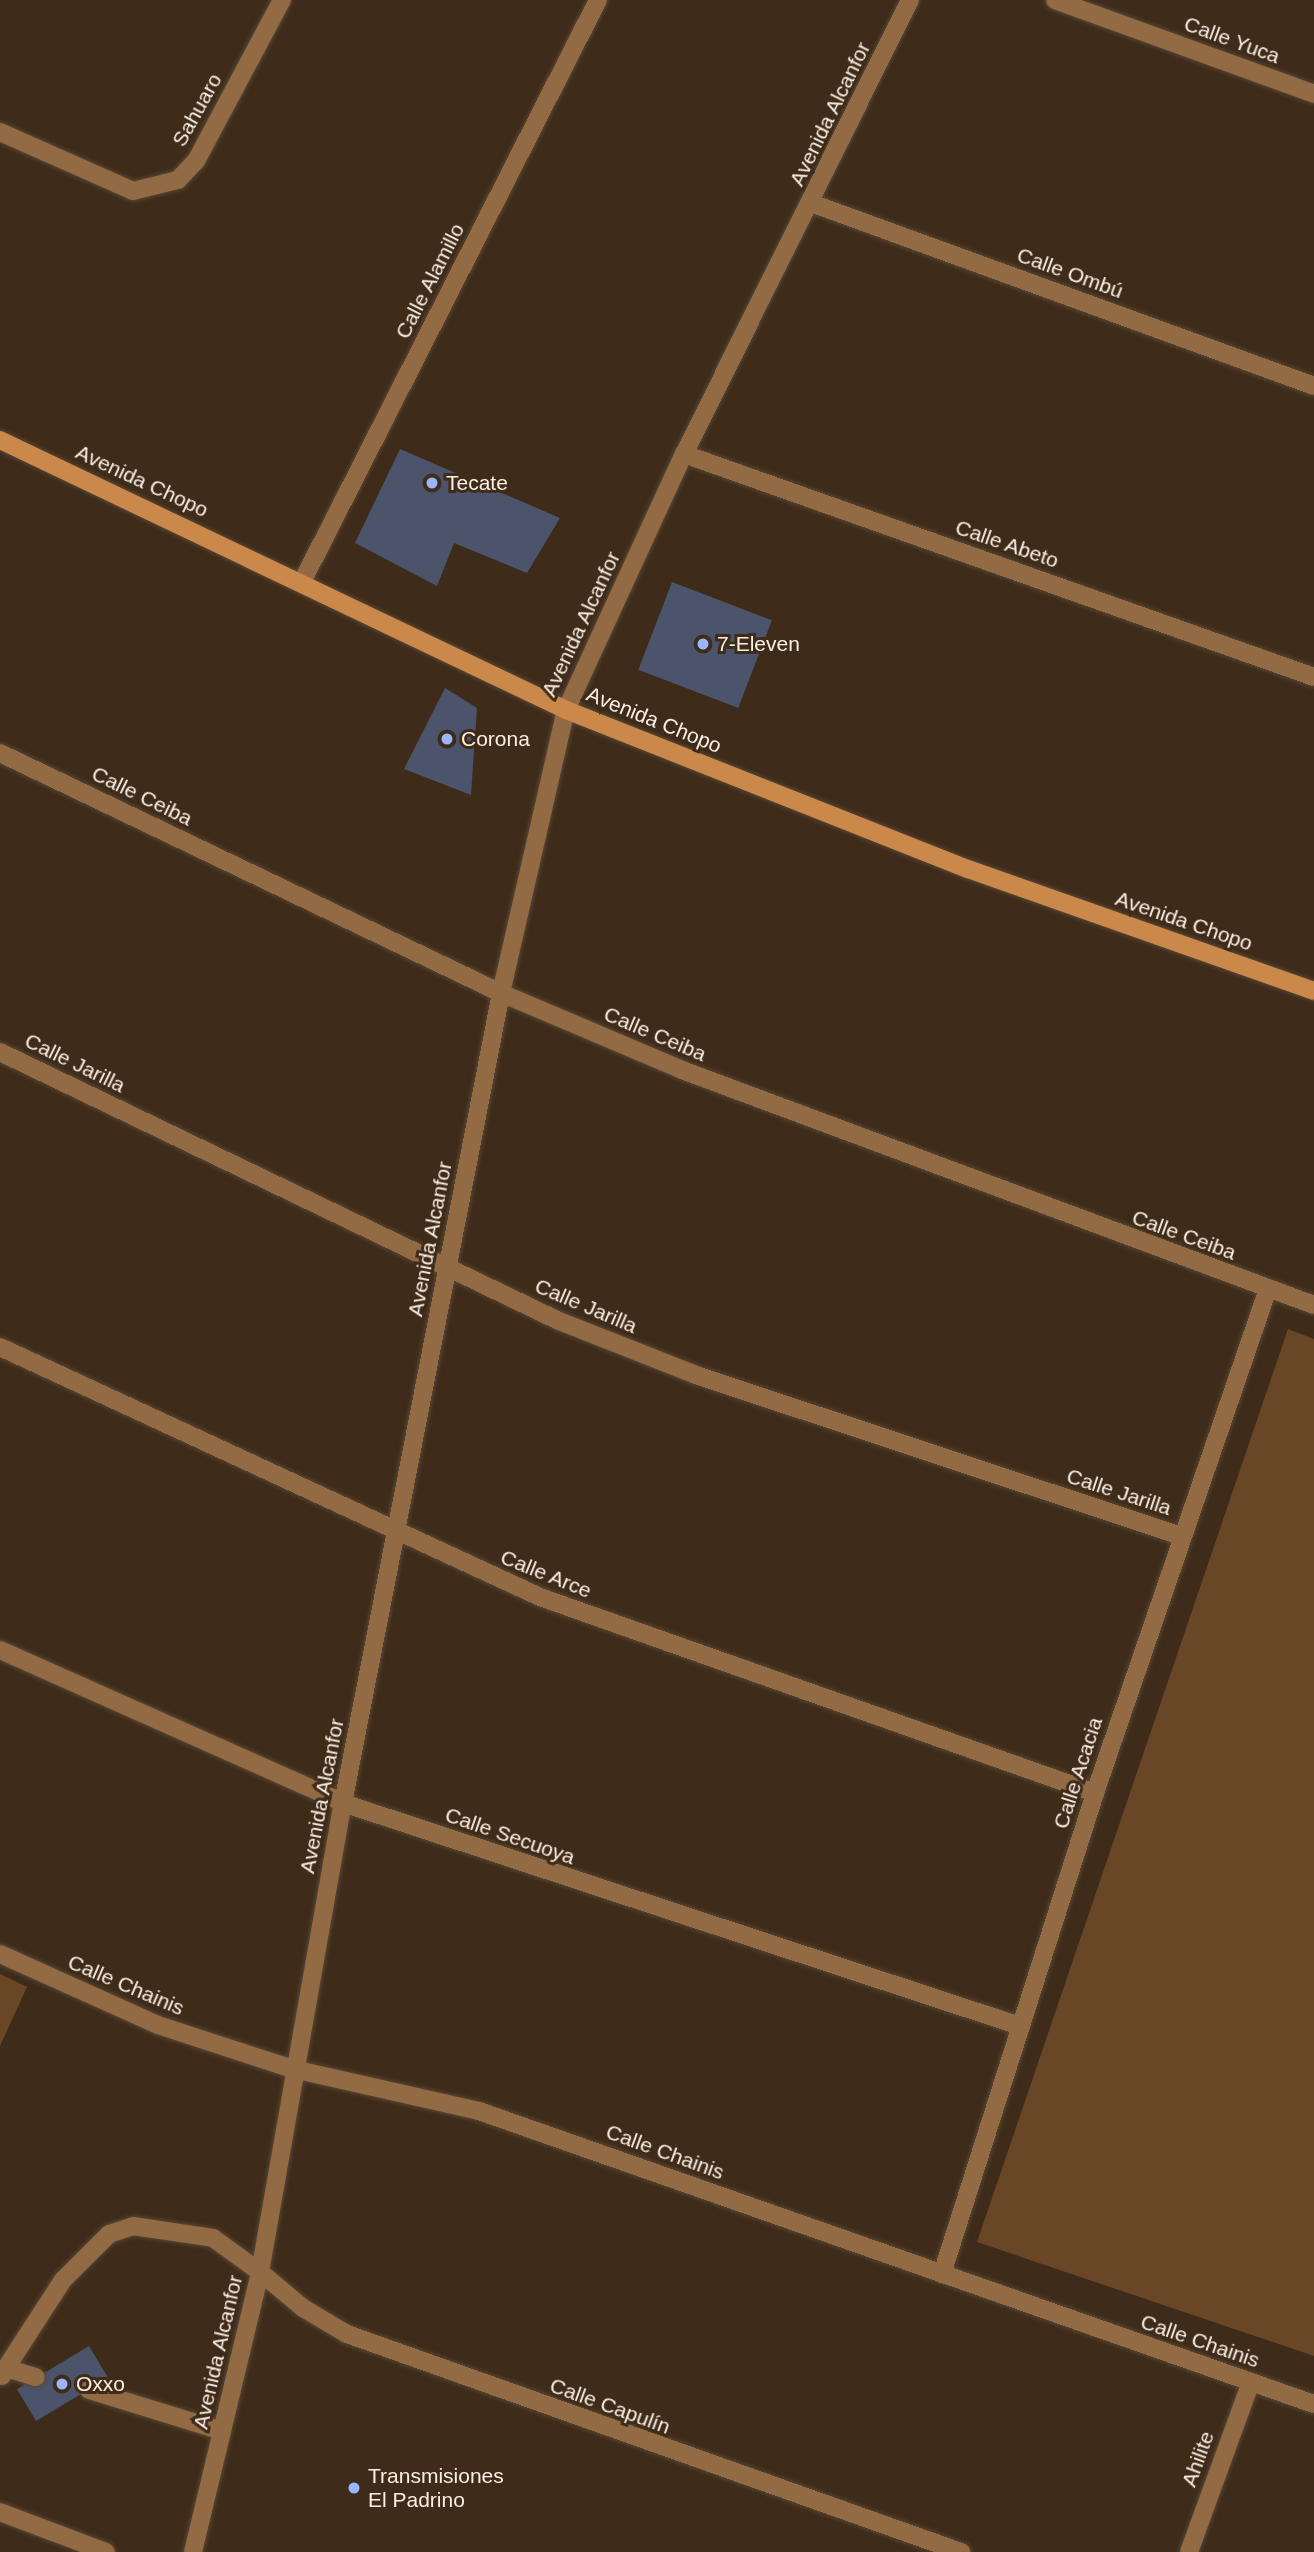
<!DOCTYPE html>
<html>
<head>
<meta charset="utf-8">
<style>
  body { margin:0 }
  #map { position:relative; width:1314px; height:2552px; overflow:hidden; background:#3e2b19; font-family:Arial,sans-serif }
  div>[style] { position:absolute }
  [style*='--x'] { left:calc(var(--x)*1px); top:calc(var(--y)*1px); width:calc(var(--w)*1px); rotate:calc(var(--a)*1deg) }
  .green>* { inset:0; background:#694726 }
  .building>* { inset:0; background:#4b546b; transform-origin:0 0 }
  .roads { filter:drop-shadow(0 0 2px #584635) drop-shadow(0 0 2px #584635) }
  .lane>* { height:18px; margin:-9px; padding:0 9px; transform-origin:9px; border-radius:9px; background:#926a44 }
  .street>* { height:18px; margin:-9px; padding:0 9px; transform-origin:9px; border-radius:9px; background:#926a44 }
  .secondary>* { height:18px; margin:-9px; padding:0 9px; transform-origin:9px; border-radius:9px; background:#ca894a }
  .dots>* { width:19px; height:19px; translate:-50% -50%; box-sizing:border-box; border:4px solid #3e2b19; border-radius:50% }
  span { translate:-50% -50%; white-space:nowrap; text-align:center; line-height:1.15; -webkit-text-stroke:6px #3e2b19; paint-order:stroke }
  .street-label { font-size:21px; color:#fbeee3 }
  .poi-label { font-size:21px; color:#fbeee3 }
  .left { translate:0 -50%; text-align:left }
</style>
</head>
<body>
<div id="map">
  <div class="green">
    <i style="clip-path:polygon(1288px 1329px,1314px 1339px,1314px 2356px,977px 2242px)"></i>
    <i style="clip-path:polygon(0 1974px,27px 1987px,0 2046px)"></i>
  </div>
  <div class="building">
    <i style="clip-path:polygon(400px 449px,560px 518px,527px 573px,454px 543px,437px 586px,355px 543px)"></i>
    <i style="left:672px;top:582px;width:107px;height:94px;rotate:21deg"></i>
    <i style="clip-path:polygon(445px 688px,477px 708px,471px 795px,404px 769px)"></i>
    <i style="left:89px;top:2346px;width:37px;height:84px;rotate:59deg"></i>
  </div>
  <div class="roads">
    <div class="lane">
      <i style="--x:6;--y:2368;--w:105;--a:-57.1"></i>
      <i style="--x:63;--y:2280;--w:65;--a:-45"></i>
      <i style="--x:109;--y:2234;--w:25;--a:-18"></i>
      <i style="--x:133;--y:2226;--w:81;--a:8.5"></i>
      <i style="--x:213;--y:2238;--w:58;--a:35.9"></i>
      <i style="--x:2;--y:2376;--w:9;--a:-63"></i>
      <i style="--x:6;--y:2368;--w:31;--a:17"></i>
      <i style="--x:89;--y:2390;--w:139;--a:17.1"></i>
    </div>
    <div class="street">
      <i style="--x:1055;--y:0;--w:276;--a:19.9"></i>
      <i style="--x:0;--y:132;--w:145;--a:23.9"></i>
      <i style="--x:133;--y:191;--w:46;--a:-13.7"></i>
      <i style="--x:178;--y:180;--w:26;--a:-47"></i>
      <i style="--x:196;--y:161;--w:183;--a:-61.9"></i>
      <i style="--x:811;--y:203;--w:535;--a:19.99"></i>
      <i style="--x:684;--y:454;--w:668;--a:19.49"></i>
      <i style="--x:302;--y:582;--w:653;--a:-63.04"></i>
      <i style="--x:0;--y:753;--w:556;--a:25.6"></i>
      <i style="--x:501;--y:993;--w:197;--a:23"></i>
      <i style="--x:682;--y:1070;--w:674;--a:20.4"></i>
      <i style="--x:0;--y:1052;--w:620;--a:25.7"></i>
      <i style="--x:559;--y:1321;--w:147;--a:21.5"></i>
      <i style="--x:696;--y:1375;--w:511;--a:18.36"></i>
      <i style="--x:0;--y:1347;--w:595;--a:24.84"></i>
      <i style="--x:540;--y:1597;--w:589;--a:19.45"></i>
      <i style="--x:0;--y:1650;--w:376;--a:24"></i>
      <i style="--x:343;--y:1803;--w:713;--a:18.23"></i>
      <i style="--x:0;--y:1954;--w:173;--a:24.2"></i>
      <i style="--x:158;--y:2025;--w:142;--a:18.1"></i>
      <i style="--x:293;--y:2069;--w:191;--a:12.7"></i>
      <i style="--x:479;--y:2111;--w:885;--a:19.34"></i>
      <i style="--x:260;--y:2272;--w:56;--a:39.9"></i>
      <i style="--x:303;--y:2308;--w:51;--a:30.6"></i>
      <i style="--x:347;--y:2334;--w:652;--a:19.55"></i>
      <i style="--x:942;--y:2274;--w:505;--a:-72.35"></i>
      <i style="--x:1095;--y:1793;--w:533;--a:-71.06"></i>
      <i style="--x:0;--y:2512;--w:113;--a:20.7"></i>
      <i style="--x:193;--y:2552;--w:288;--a:-76.5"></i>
      <i style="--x:260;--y:2272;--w:476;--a:-80"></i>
      <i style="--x:343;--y:1803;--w:825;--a:-78.96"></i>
      <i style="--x:501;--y:993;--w:290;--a:-77.1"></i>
      <i style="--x:566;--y:710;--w:282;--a:-65.3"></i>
      <i style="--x:684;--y:454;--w:507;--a:-63.54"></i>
      <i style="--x:1189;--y:2552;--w:181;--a:-70"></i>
    </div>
    <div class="secondary">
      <i style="--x:0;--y:440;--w:627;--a:25.5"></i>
      <i style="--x:566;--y:710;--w:432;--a:21.6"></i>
      <i style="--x:968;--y:869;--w:367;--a:19.4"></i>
    </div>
  </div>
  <div class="dots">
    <i style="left:432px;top:483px;background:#98b5fd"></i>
    <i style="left:703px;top:644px;background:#98b5fd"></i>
    <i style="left:447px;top:739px;background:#98b5fd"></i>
    <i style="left:62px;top:2384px;background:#98b5fd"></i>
    <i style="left:354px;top:2488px;background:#98b5fd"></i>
  </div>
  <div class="street-label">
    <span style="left:1232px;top:40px;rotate:20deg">Calle Yuca</span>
    <span style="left:197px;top:110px;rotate:-61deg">Sahuaro</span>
    <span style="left:830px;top:114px;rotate:-64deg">Avenida Alcanfor</span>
    <span style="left:1070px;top:273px;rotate:20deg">Calle Ombú</span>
    <span style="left:430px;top:281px;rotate:-63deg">Calle Alamillo</span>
    <span style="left:142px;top:481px;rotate:25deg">Avenida Chopo</span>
    <span style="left:1007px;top:544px;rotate:19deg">Calle Abeto</span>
    <span style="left:581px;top:624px;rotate:-65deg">Avenida Alcanfor</span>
    <span style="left:654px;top:720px;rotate:22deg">Avenida Chopo</span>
    <span style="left:142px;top:796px;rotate:26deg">Calle Ceiba</span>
    <span style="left:1184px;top:921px;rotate:19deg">Avenida Chopo</span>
    <span style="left:655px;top:1034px;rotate:23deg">Calle Ceiba</span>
    <span style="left:75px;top:1063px;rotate:26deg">Calle Jarilla</span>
    <span style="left:1184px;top:1235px;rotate:20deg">Calle Ceiba</span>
    <span style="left:430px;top:1239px;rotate:-79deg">Avenida Alcanfor</span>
    <span style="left:586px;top:1306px;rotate:23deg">Calle Jarilla</span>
    <span style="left:1119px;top:1492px;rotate:18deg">Calle Jarilla</span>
    <span style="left:546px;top:1574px;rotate:22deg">Calle Arce</span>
    <span style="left:1078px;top:1773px;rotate:-72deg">Calle Acacia</span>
    <span style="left:322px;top:1796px;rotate:-79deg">Avenida Alcanfor</span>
    <span style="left:510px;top:1836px;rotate:19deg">Calle Secuoya</span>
    <span style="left:126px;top:1985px;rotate:23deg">Calle Chainis</span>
    <span style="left:665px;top:2152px;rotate:20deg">Calle Chainis</span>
    <span style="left:1200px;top:2341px;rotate:19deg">Calle Chainis</span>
    <span style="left:218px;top:2352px;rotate:-77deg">Avenida Alcanfor</span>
    <span style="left:610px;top:2406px;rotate:20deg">Calle Capulín</span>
    <span style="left:1198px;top:2459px;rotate:-70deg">Ahilite</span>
  </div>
  <div class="poi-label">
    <span class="left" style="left:446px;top:483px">Tecate</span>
    <span class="left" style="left:717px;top:644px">7-Eleven</span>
    <span class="left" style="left:461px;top:739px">Corona</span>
    <span class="left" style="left:76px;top:2384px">Oxxo</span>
    <span class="left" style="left:368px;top:2488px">Transmisiones<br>El Padrino</span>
  </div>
</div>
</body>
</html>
